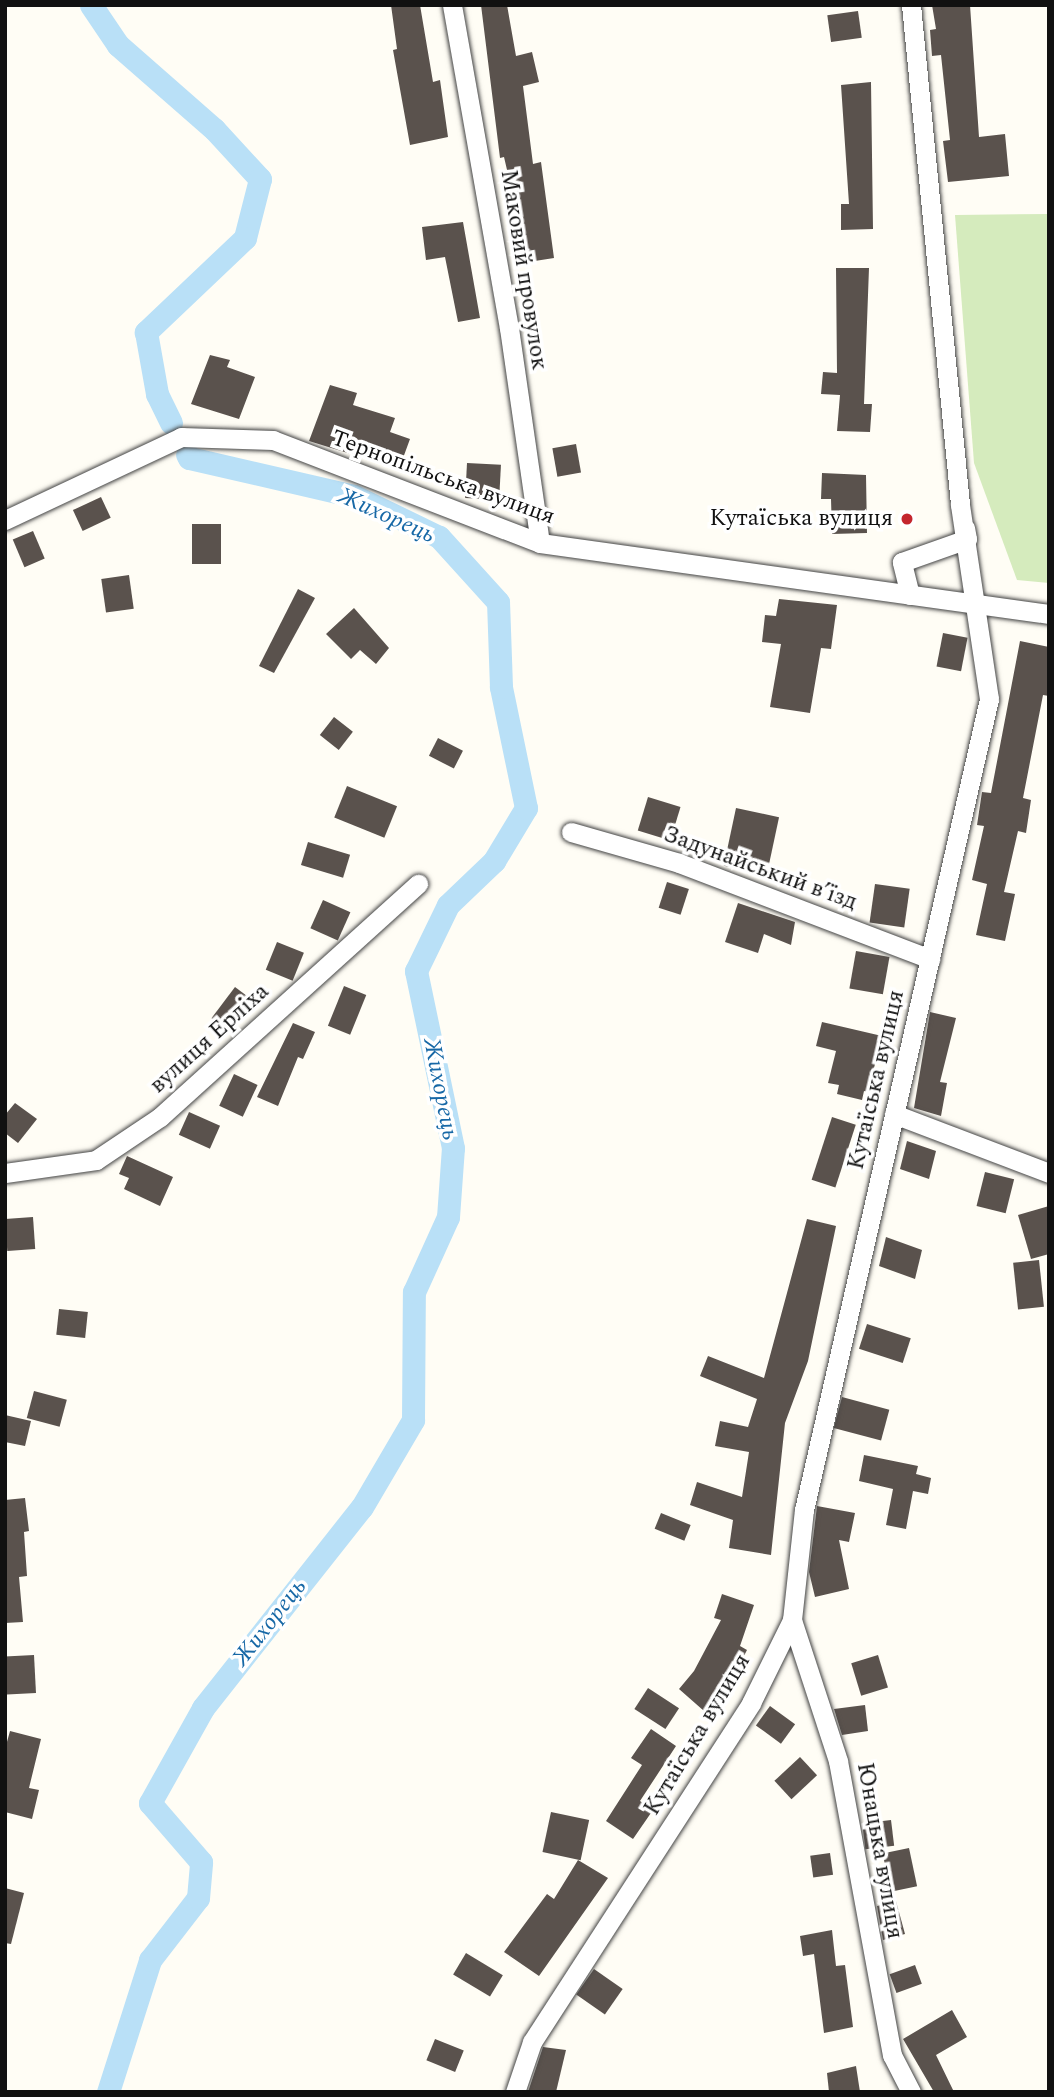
<!DOCTYPE html>
<html>
<head>
<meta charset="utf-8">
<style>
  body { margin:0 }
  #map { position:relative; width:1054px; height:2097px; overflow:hidden; background:#fffdf5; font-family:Spectral,serif }
  div>[style] { position:absolute }
  [style*='--x'] { left:calc(var(--x)*1px); top:calc(var(--y)*1px); width:calc(var(--w)*1px); rotate:calc(var(--a)*1deg) }
  .green>* { inset:0; background:#d5ebbd }
  .canal>* { height:23px; margin:-11.5px; padding:0 11.5px; transform-origin:11.5px; border-radius:11.5px; background:#b9e0f7 }
  .building>* { inset:0; background:#5a524d; transform-origin:0 0 }
  .roads { filter:drop-shadow(0 0 2px #444) drop-shadow(0 0 2px #444) }
  .street>* { height:19px; margin:-9.5px; padding:0 9.5px; transform-origin:9.5px; border-radius:9.5px; background:#fff }
  .dots>* { width:19px; height:19px; translate:-50% -50%; box-sizing:border-box; border:4px solid #fff; border-radius:50% }
  span { translate:-50% -50%; white-space:nowrap; text-align:center; line-height:1.15; -webkit-text-stroke:7px #fff; paint-order:stroke }
  .street-label { font-size:23px; color:#111 }
  .poi-label { font-size:23px; color:#111 }
  .right { translate:-100% -50%; text-align:right }
  .water-label { font-size:24px; color:#1768a6; font-style:italic }
  .frame { position:absolute; inset:0; border:7px solid #111; pointer-events:none }
</style>
</head>
<body>
<div id="map">
  <div class="green">
    <i style="clip-path:polygon(1049px 214px,1049px 583px,1017px 580px,974px 463px,955px 215px)"></i>
  </div>
  <div class="canal">
    <i style="--x:91;--y:5;--w:48;--a:56"></i>
    <i style="--x:118;--y:45;--w:128;--a:41.2"></i>
    <i style="--x:214;--y:129;--w:68;--a:47.4"></i>
    <i style="--x:260;--y:179;--w:61;--a:104.3"></i>
    <i style="--x:245;--y:238;--w:137;--a:136.5"></i>
    <i style="--x:146;--y:332;--w:63;--a:79.9"></i>
    <i style="--x:157;--y:394;--w:32;--a:64"></i>
    <i style="--x:108;--y:2092;--w:139;--a:-72.3"></i>
    <i style="--x:150;--y:1960;--w:78;--a:-52.3"></i>
    <i style="--x:198;--y:1898;--w:36;--a:-85"></i>
    <i style="--x:201;--y:1862;--w:78;--a:-130.8"></i>
    <i style="--x:150;--y:1803;--w:109;--a:-60.8"></i>
    <i style="--x:203;--y:1708;--w:256;--a:-51.7"></i>
    <i style="--x:362;--y:1507;--w:101;--a:-59.6"></i>
    <i style="--x:413;--y:1420;--w:128;--a:-89.6"></i>
    <i style="--x:414;--y:1292;--w:82;--a:-65.6"></i>
    <i style="--x:448;--y:1217;--w:69;--a:-85.9"></i>
    <i style="--x:453;--y:1148;--w:181;--a:-101.8"></i>
    <i style="--x:416;--y:971;--w:73;--a:-64.1"></i>
    <i style="--x:448;--y:905;--w:64;--a:-43.7"></i>
    <i style="--x:494;--y:861;--w:62;--a:-58.9"></i>
    <i style="--x:526;--y:808;--w:124;--a:-101.7"></i>
    <i style="--x:501;--y:687;--w:85;--a:-92"></i>
    <i style="--x:498;--y:602;--w:88;--a:-132.2"></i>
    <i style="--x:439;--y:537;--w:94;--a:-154.2"></i>
    <i style="--x:354;--y:496;--w:169;--a:-167"></i>
    <i style="--x:189;--y:458;--w:4;--a:-117"></i>
  </div>
  <div class="building">
    <i style="clip-path:polygon(391px 5px,420px 5px,433px 82px,440px 80px,448px 137px,410px 145px,393px 50px,397px 49px)"></i>
    <i style="clip-path:polygon(481px 5px,507px 5px,516px 56px,532px 52px,539px 82px,523px 86px,533px 164px,541px 162px,554px 258px,522px 263px,514px 200px,504px 157px,500px 158px)"></i>
    <i style="clip-path:polygon(932px 5px,970px 5px,979px 137px,1005px 134px,1009px 176px,948px 182px,943px 141px,950px 140px,941px 55px,932px 56px,930px 30px,936px 29px)"></i>
    <i style="left:858px;top:11px;width:27px;height:31px;rotate:82deg"></i>
    <i style="clip-path:polygon(871px 82px,873px 229px,841px 230px,841px 204px,849px 204px,841px 85px)"></i>
    <i style="clip-path:polygon(463px 222px,480px 318px,458px 322px,445px 257px,426px 260px,422px 227px)"></i>
    <i style="clip-path:polygon(836px 268px,869px 268px,864px 404px,872px 404px,870px 432px,837px 431px,840px 395px,821px 394px,823px 372px,837px 373px)"></i>
    <i style="clip-path:polygon(210px 355px,230px 360px,227px 367px,255px 377px,239px 419px,191px 404px)"></i>
    <i style="clip-path:polygon(330px 385px,357px 393px,353px 405px,395px 418px,390px 432px,410px 439px,399px 469px,309px 441px)"></i>
    <i style="left:576px;top:444px;width:29px;height:24px;rotate:80deg"></i>
    <i style="left:467px;top:463px;width:34px;height:35px;rotate:3deg"></i>
    <i style="clip-path:polygon(822px 473px,866px 475px,867px 533px,832px 534px,831px 499px,821px 499px)"></i>
    <i style="left:101px;top:497px;width:23px;height:31px;rotate:65deg"></i>
    <i style="left:192px;top:524px;width:29px;height:40px"></i>
    <i style="left:33px;top:531px;width:30px;height:22px;rotate:67deg"></i>
    <i style="left:129px;top:575px;width:34px;height:28px;rotate:82deg"></i>
    <i style="clip-path:polygon(298px 589px,315px 598px,274px 673px,259px 666px)"></i>
    <i style="clip-path:polygon(779px 599px,837px 605px,831px 649px,821px 648px,810px 713px,770px 707px,781px 644px,762px 642px,765px 615px,776px 616px)"></i>
    <i style="clip-path:polygon(354px 608px,389px 648px,376px 664px,360px 650px,351px 659px,326px 634px)"></i>
    <i style="left:943px;top:633px;width:25px;height:34px;rotate:11deg"></i>
    <i style="clip-path:polygon(1020px 641px,1049px 647px,1049px 696px,1043px 695px,1023px 798px,1031px 800px,1026px 833px,1018px 831px,1004px 892px,1015px 894px,1005px 941px,976px 935px,987px 884px,972px 880px,984px 826px,977px 825px,982px 792px,991px 793px)"></i>
    <i style="left:334px;top:717px;width:24px;height:23px;rotate:38deg"></i>
    <i style="left:438px;top:738px;width:28px;height:20px;rotate:27deg"></i>
    <i style="left:347px;top:786px;width:54px;height:34px;rotate:22deg"></i>
    <i style="left:648px;top:797px;width:34px;height:35px;rotate:17deg"></i>
    <i style="left:736px;top:808px;width:44px;height:59px;rotate:12deg"></i>
    <i style="left:308px;top:842px;width:44px;height:24px;rotate:17deg"></i>
    <i style="left:667px;top:882px;width:23px;height:27px;rotate:18deg"></i>
    <i style="left:875px;top:884px;width:35px;height:39px;rotate:8deg"></i>
    <i style="left:323px;top:900px;width:30px;height:31px;rotate:24deg"></i>
    <i style="clip-path:polygon(738px 903px,795px 922px,791px 945px,764px 934px,758px 953px,725px 942px)"></i>
    <i style="left:277px;top:942px;width:29px;height:30px;rotate:22deg"></i>
    <i style="left:856px;top:951px;width:34px;height:38px;rotate:10deg"></i>
    <i style="left:344px;top:986px;width:24px;height:43px;rotate:22deg"></i>
    <i style="left:235px;top:987px;width:20px;height:39px;rotate:37deg"></i>
    <i style="clip-path:polygon(930px 1012px,956px 1018px,940px 1082px,947px 1083px,941px 1116px,914px 1108px)"></i>
    <i style="clip-path:polygon(822px 1022px,882px 1036px,868px 1092px,864px 1091px,862px 1100px,837px 1094px,839px 1085px,828px 1083px,836px 1051px,816px 1046px)"></i>
    <i style="clip-path:polygon(293px 1023px,315px 1032px,303px 1059px,298px 1057px,278px 1106px,257px 1097px)"></i>
    <i style="left:234px;top:1074px;width:26px;height:35px;rotate:25deg"></i>
    <i style="clip-path:polygon(15px 1103px,37px 1119px,18px 1143px,5px 1133px,5px 1115px)"></i>
    <i style="left:189px;top:1112px;width:34px;height:25px;rotate:24deg"></i>
    <i style="left:832px;top:1117px;width:25px;height:66px;rotate:18deg"></i>
    <i style="clip-path:polygon(907px 1141px,936px 1151px,929px 1179px,900px 1169px)"></i>
    <i style="clip-path:polygon(127px 1156px,173px 1177px,160px 1206px,124px 1189px,129px 1178px,119px 1174px)"></i>
    <i style="left:985px;top:1172px;width:30px;height:35px;rotate:14deg"></i>
    <i style="clip-path:polygon(1049px 1206px,1049px 1254px,1031px 1259px,1018px 1215px)"></i>
    <i style="left:33px;top:1217px;width:32px;height:28px;rotate:86deg"></i>
    <i style="clip-path:polygon(807px 1219px,836px 1226px,808px 1361px,785px 1423px,771px 1555px,729px 1548px,733px 1520px,690px 1505px,697px 1482px,742px 1497px,749px 1452px,715px 1446px,720px 1421px,748px 1427px,757px 1399px,700px 1376px,708px 1356px,764px 1378px)"></i>
    <i style="clip-path:polygon(886px 1237px,922px 1250px,915px 1279px,879px 1266px)"></i>
    <i style="left:1039px;top:1260px;width:47px;height:26px;rotate:84deg"></i>
    <i style="left:59px;top:1309px;width:29px;height:26px;rotate:6deg"></i>
    <i style="left:867px;top:1324px;width:46px;height:26px;rotate:18deg"></i>
    <i style="left:34px;top:1391px;width:34px;height:28px;rotate:15deg"></i>
    <i style="left:842px;top:1397px;width:49px;height:32px;rotate:15deg"></i>
    <i style="clip-path:polygon(5px 1415px,31px 1421px,25px 1446px,5px 1442px)"></i>
    <i style="clip-path:polygon(864px 1455px,918px 1466px,916px 1474px,931px 1478px,928px 1494px,913px 1491px,906px 1529px,886px 1525px,893px 1489px,859px 1481px)"></i>
    <i style="clip-path:polygon(25px 1498px,29px 1531px,24px 1532px,27px 1576px,19px 1577px,23px 1622px,5px 1623px,5px 1500px)"></i>
    <i style="clip-path:polygon(817px 1506px,855px 1513px,849px 1542px,839px 1540px,849px 1589px,815px 1597px,809px 1572px)"></i>
    <i style="left:661px;top:1513px;width:32px;height:17px;rotate:22deg"></i>
    <i style="clip-path:polygon(722px 1594px,754px 1605px,740px 1646px,747px 1650px,731px 1681px,704px 1711px,679px 1689px,694px 1671px,721px 1620px,714px 1618px)"></i>
    <i style="left:34px;top:1655px;width:38px;height:29px;rotate:87deg"></i>
    <i style="left:878px;top:1655px;width:34px;height:28px;rotate:73deg"></i>
    <i style="left:648px;top:1688px;width:37px;height:25px;rotate:33deg"></i>
    <i style="clip-path:polygon(865px 1705px,868px 1731px,842px 1735px,834px 1709px)"></i>
    <i style="left:770px;top:1706px;width:31px;height:24px;rotate:36deg"></i>
    <i style="clip-path:polygon(651px 1729px,676px 1746px,640px 1801px,653px 1810px,633px 1839px,606px 1821px,642px 1765px,631px 1758px)"></i>
    <i style="clip-path:polygon(10px 1731px,41px 1739px,29px 1788px,39px 1790px,32px 1819px,5px 1812px,5px 1749px)"></i>
    <i style="left:800px;top:1757px;width:25px;height:35px;rotate:47deg"></i>
    <i style="left:551px;top:1812px;width:39px;height:41px;rotate:12deg"></i>
    <i style="left:891px;top:1820px;width:26px;height:29px;rotate:83deg"></i>
    <i style="left:909px;top:1848px;width:39px;height:27px;rotate:78deg"></i>
    <i style="left:830px;top:1853px;width:22px;height:20px;rotate:82deg"></i>
    <i style="clip-path:polygon(578px 1860px,608px 1878px,539px 1976px,504px 1952px,547px 1894px,554px 1899px)"></i>
    <i style="clip-path:polygon(5px 1888px,24px 1893px,11px 1944px,5px 1943px)"></i>
    <i style="clip-path:polygon(896px 1901px,905px 1934px,883px 1940px,877px 1906px)"></i>
    <i style="clip-path:polygon(832px 1930px,836px 1966px,845px 1965px,853px 2027px,824px 2033px,814px 1954px,803px 1956px,800px 1936px)"></i>
    <i style="left:466px;top:1953px;width:43px;height:25px;rotate:31deg"></i>
    <i style="left:915px;top:1965px;width:20px;height:27px;rotate:70deg"></i>
    <i style="left:594px;top:1969px;width:35px;height:31px;rotate:35deg"></i>
    <i style="clip-path:polygon(952px 2010px,967px 2037px,936px 2055px,954px 2092px,934px 2092px,903px 2039px)"></i>
    <i style="left:435px;top:2039px;width:31px;height:23px;rotate:22deg"></i>
    <i style="clip-path:polygon(543px 2047px,566px 2050px,556px 2092px,528px 2092px)"></i>
    <i style="clip-path:polygon(856px 2066px,860px 2092px,829px 2092px,827px 2073px)"></i>
  </div>
  <div class="roads">
    <div class="street">
      <i style="--x:452;--y:5;--w:328;--a:80"></i>
      <i style="--x:509;--y:328;--w:217;--a:81.8"></i>
      <i style="--x:5;--y:520;--w:195;--a:-25.2"></i>
      <i style="--x:181;--y:437;--w:92;--a:1.9"></i>
      <i style="--x:273;--y:440;--w:286;--a:21.1"></i>
      <i style="--x:540;--y:543;--w:514;--a:7.94"></i>
      <i style="--x:910;--y:595;--w:34;--a:-104"></i>
      <i style="--x:902;--y:562;--w:69;--a:-19.5"></i>
      <i style="--x:967;--y:539;--w:11;--a:-100"></i>
      <i style="--x:571;--y:832;--w:112;--a:16"></i>
      <i style="--x:679;--y:863;--w:269;--a:20.9"></i>
      <i style="--x:894;--y:1114;--w:166;--a:20.8"></i>
      <i style="--x:5;--y:1173;--w:92;--a:-8.1"></i>
      <i style="--x:96;--y:1160;--w:77;--a:-33.9"></i>
      <i style="--x:160;--y:1117;--w:348;--a:-42.1"></i>
      <i style="--x:792;--y:1620;--w:148;--a:71.9"></i>
      <i style="--x:838;--y:1761;--w:299;--a:79.6"></i>
      <i style="--x:892;--y:2055;--w:42;--a:62.8"></i>
      <i style="--x:515;--y:2092;--w:53;--a:-71.2"></i>
      <i style="--x:532;--y:2042;--w:404;--a:-57.1"></i>
      <i style="--x:751;--y:1703;--w:93;--a:-63.7"></i>
      <i style="--x:792;--y:1620;--w:111;--a:-83.8"></i>
      <i style="--x:804;--y:1510;--w:832;--a:-77.15"></i>
      <i style="--x:989;--y:699;--w:197;--a:-98.5"></i>
      <i style="--x:960;--y:504;--w:501;--a:-95.61"></i>
    </div>
  </div>
  <div class="dots">
    <i style="left:907px;top:519px;background:#c4262e"></i>
  </div>
  <div class="street-label">
    <span style="left:523px;top:270px;rotate:81deg">Маковий провулок</span>
    <span style="left:443px;top:478px;rotate:20deg">Тернопільська вулиця</span>
    <span style="left:760px;top:869px;rotate:20deg">Задунайський в’їзд</span>
    <span style="left:210px;top:1039px;rotate:-42deg">вулиця Ерліха</span>
    <span style="left:877px;top:1080px;rotate:-77deg">Кутаїська вулиця</span>
    <span style="left:698px;top:1735px;rotate:-59deg">Кутаїська вулиця</span>
    <span style="left:879px;top:1851px;rotate:80deg">Юнацька вулиця</span>
  </div>
  <div class="poi-label">
    <span class="right" style="left:893px;top:519px">Кутаїська вулиця</span>
  </div>
  <div class="water-label">
    <span style="left:386px;top:516px;rotate:24deg">Жихорець</span>
    <span style="left:440px;top:1089px;rotate:79deg">Жихорець</span>
    <span style="left:270px;top:1623px;rotate:-52deg">Жихорець</span>
  </div>
  <div class="frame"></div>
</div>
</body>
</html>
